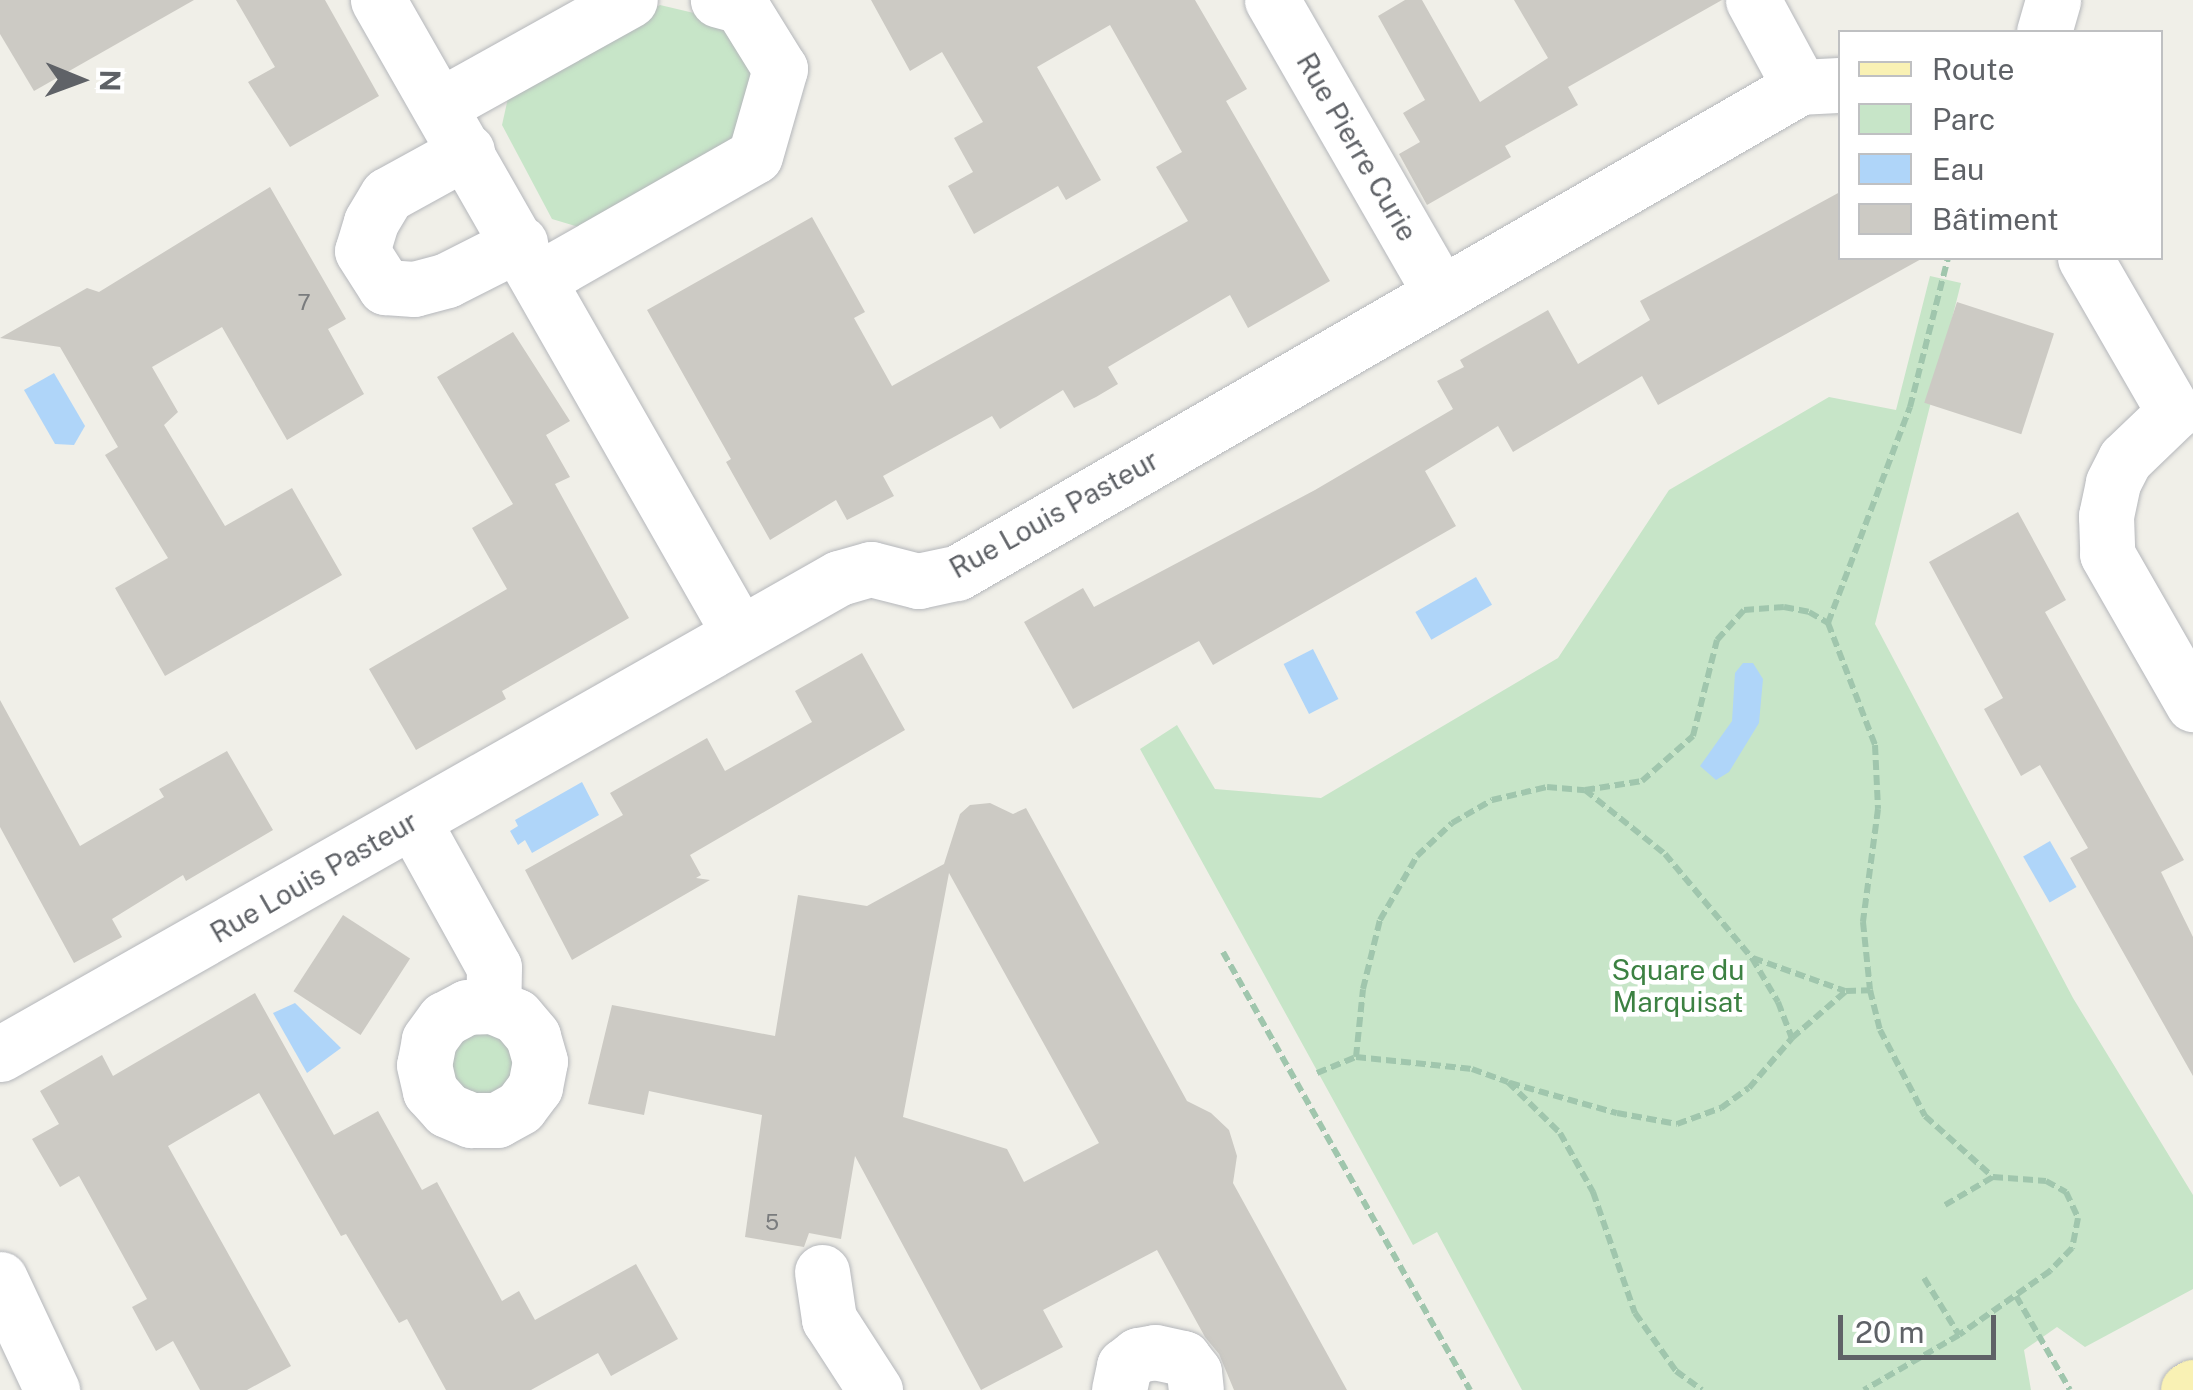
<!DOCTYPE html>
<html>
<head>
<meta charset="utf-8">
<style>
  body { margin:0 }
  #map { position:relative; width:2193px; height:1390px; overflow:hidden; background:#f0efe8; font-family:"Public Sans",sans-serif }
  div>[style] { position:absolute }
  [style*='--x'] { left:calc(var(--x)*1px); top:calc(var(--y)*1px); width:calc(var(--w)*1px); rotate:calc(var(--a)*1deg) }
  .green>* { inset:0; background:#c7e5c8 }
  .round { border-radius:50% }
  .water>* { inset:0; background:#afd5f9; transform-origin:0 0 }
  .building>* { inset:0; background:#cccac4; transform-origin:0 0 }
  .path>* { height:6px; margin-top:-3px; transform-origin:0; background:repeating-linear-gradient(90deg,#a0c6ad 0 10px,transparent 0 15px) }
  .roads { filter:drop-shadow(0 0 2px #b5b7bb) drop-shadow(0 0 2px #b5b7bb) }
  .minor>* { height:55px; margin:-27.5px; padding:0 27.5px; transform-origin:27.5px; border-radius:27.5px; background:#fff }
  .major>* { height:55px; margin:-27.5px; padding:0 27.5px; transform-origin:27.5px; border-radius:27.5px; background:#f9f1b4 }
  span { translate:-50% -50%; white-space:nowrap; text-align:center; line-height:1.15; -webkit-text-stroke:9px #fff; paint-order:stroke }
  .number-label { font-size:22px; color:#7a7c7e }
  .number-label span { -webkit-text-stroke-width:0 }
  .street-label { font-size:28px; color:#5f6267 }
  .park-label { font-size:28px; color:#3c8142 }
  .legend { position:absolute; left:1838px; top:30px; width:325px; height:230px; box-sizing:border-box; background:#fff; border:2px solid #bfc0c2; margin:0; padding:12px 18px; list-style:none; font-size:30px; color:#5f6267 }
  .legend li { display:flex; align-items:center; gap:20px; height:50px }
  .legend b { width:50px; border:2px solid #bfc0c2 }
  .north { position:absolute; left:30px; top:30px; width:100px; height:100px; -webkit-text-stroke:8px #fff; paint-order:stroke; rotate:91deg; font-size:28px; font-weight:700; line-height:40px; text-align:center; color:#5f6267 }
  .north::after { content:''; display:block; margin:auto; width:35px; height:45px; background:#5f6267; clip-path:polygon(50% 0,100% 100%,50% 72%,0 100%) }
  .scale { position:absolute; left:1838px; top:1315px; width:158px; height:45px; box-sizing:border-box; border:5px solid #5f6267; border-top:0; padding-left:12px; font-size:30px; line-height:35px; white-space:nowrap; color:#5f6267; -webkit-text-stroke:8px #fff; paint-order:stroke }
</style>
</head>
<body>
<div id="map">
  <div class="green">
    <i style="clip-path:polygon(660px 5px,732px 22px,760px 72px,740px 145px,592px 231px,552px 219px,502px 125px,510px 89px)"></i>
    <i style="clip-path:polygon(1930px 276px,1961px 283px,1875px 624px,2073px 998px,2193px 1195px,2193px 1289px,2085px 1347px,2057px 1327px,2024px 1350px,2031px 1390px,1522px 1390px,1437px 1232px,1413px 1245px,1140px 749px,1177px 725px,1215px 789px,1321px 798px,1558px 658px,1669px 490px,1829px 397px,1896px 410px)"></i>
    <i class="round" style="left:451px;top:1032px;width:62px;height:62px"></i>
  </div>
  <div class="water">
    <i style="clip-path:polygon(54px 373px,85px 426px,74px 445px,55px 444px,24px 390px)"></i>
    <i style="left:1476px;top:577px;width:32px;height:70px;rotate:60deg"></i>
    <i style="left:1313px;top:649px;width:56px;height:33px;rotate:63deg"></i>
    <i style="clip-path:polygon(1743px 663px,1753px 663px,1763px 679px,1759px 723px,1729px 772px,1716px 780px,1700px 766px,1732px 721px,1735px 673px)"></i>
    <i style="clip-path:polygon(582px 782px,599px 815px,532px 853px,525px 840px,518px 845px,510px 831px,518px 826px,515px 820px)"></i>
    <i style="left:2050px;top:841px;width:53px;height:31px;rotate:60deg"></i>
    <i style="clip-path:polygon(295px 1003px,341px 1048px,307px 1073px,273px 1013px)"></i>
  </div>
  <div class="building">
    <i style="clip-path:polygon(0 0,194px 0,34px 91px,0 34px)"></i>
    <i style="clip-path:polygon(236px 0,325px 0,379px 96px,290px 147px,248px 82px,275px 67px)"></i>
    <i style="clip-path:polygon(871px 0,1195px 0,1247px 89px,1226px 101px,1330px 281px,1248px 328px,1230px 295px,1108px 367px,1118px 384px,1096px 397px,1074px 408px,1063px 390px,1000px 429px,992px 416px,883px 476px,894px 496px,847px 520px,836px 500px,770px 540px,726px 462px,731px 459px,647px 310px,812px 217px,865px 312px,854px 318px,892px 386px,1188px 221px,1156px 167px,1182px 152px,1110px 25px,1037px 67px,1101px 180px,1066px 200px,1058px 186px,974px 234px,948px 186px,973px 172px,954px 138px,983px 122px,942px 52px,910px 71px)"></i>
    <i style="clip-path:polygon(1405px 0,1422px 0,1480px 102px,1548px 58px,1514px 0,1722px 0,1568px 87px,1578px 105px,1505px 146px,1511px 157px,1427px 205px,1399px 154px,1420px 142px,1403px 113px,1425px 100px,1378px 16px)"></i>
    <i style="clip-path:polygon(270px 187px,346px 319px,328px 329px,364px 394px,287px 440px,222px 327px,152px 367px,178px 412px,164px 425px,225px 526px,292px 488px,342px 575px,165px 676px,115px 588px,168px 558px,105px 455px,118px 447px,60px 347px,0 338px,87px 288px,99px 292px)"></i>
    <i style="clip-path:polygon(1840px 192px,1840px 258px,1923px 258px,1658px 405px,1642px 376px,1513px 452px,1498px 426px,1425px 471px,1456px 526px,1213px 665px,1199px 641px,1073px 709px,1024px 622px,1083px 588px,1094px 607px,1315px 490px,1453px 409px,1437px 381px,1464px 367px,1460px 360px,1548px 310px,1578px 364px,1650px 320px,1640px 301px)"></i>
    <i style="left:1957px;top:302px;width:102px;height:106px;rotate:18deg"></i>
    <i style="clip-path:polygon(513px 332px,570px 421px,546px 435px,570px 477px,555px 484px,629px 618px,502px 691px,506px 699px,416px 750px,369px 669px,507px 589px,472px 528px,513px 504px,437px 377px)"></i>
    <i style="clip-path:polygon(2018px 512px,2066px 600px,2045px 612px,2184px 860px,2161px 872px,2193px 937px,2193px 1076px,2070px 858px,2088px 848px,2040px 765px,2021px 776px,1984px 709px,2003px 698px,1929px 562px)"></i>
    <i style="clip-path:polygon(862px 653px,905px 730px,690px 855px,701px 875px,696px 878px,710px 880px,572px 960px,525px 870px,623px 815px,610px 793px,707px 738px,725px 771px,812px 722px,795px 691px)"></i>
    <i style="clip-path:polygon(0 700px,80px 846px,164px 797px,159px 789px,227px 751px,273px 830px,186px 881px,183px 875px,112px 919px,122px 937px,74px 963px,0 827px)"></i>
    <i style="clip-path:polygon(evenodd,990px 803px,1013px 814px,1026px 808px,1187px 1101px,1211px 1113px,1229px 1130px,1237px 1156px,1233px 1183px,1347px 1390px,1234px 1390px,1219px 1354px,1205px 1337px,1157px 1250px,1043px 1310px,1063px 1347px,981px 1390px,855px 1156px,841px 1239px,809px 1233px,804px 1247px,745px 1237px,762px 1115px,649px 1091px,644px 1115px,588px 1104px,612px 1005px,775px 1036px,798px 895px,867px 906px,944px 864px,960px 814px,970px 805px,990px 803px,949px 873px,1099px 1143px,1024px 1182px,1007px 1149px,903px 1117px,949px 873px)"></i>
    <i style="left:343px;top:915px;width:80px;height:91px;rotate:33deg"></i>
    <i style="clip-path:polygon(255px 993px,334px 1135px,378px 1111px,422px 1190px,437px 1182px,502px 1301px,519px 1291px,535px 1320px,636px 1264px,678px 1339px,611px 1376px,598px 1353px,531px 1390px,446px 1390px,407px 1319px,399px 1323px,346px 1234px,341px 1236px,259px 1093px,168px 1146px,291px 1366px,247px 1390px,200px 1390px,173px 1341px,156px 1351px,132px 1307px,147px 1299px,79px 1176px,60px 1187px,32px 1139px,59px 1124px,40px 1091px,102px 1055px,113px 1076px)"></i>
  </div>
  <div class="path">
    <i style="--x:1828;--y:623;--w:231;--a:-69.2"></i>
    <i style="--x:1910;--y:407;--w:154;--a:-75.7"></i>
    <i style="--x:1585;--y:790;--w:102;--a:38.7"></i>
    <i style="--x:1665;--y:854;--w:136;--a:50.1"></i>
    <i style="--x:1752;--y:958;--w:51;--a:59.4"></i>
    <i style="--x:1778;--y:1002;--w:39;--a:69"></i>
    <i style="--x:1223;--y:952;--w:503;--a:60.58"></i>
    <i style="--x:1753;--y:958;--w:98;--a:19.7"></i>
    <i style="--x:1356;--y:1057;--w:68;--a:-84.1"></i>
    <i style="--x:1363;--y:989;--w:71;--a:-76.2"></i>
    <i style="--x:1380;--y:920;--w:74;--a:-60"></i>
    <i style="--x:1417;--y:856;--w:48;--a:-43.3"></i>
    <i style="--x:1452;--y:823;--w:46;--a:-29.9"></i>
    <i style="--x:1492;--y:800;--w:57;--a:-13.3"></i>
    <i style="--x:1547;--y:787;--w:38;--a:5"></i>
    <i style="--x:1585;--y:790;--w:58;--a:-9"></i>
    <i style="--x:1642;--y:781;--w:68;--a:-41.4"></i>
    <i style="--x:1693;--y:736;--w:99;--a:-76"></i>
    <i style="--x:1717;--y:640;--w:40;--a:-48"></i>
    <i style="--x:1744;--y:610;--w:40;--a:-4.3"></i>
    <i style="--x:1784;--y:607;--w:25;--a:11"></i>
    <i style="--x:1809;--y:612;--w:22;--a:30"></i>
    <i style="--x:1828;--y:623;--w:131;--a:68.9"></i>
    <i style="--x:1875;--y:745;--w:64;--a:87.3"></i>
    <i style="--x:1878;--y:809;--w:114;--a:97.6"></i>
    <i style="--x:1863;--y:922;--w:68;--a:84.1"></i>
    <i style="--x:1870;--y:990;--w:41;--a:76"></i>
    <i style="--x:1880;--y:1030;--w:97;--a:62.4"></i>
    <i style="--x:1925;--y:1116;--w:91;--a:41.9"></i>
    <i style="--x:1993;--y:1177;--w:53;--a:4.3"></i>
    <i style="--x:2046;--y:1181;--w:23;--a:29"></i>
    <i style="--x:2066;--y:1192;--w:29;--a:65"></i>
    <i style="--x:2078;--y:1218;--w:31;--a:101"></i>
    <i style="--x:2072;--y:1248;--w:32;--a:134"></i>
    <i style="--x:2050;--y:1271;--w:111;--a:144.9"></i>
    <i style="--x:1959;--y:1335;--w:110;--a:149.9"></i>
    <i style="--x:1317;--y:1073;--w:42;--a:-22.3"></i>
    <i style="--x:1356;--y:1057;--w:117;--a:5.9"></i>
    <i style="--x:1472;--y:1069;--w:38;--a:20"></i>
    <i style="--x:1508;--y:1082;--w:73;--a:44.4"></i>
    <i style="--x:1560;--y:1133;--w:68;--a:60.8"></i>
    <i style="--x:1593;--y:1192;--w:128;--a:70.9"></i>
    <i style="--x:1635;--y:1313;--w:71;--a:54.7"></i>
    <i style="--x:1676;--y:1371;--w:32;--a:36"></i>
    <i style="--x:1510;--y:1083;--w:111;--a:15.7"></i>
    <i style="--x:1617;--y:1113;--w:61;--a:10.4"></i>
    <i style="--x:1677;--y:1124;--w:47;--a:-20"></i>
    <i style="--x:1721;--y:1108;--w:34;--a:-36"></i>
    <i style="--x:1749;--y:1088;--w:66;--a:-49.3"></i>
    <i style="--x:1792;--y:1038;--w:72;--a:-41"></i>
    <i style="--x:1846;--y:991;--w:24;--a:-2"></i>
    <i style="--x:1945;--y:1205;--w:56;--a:-30.3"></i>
    <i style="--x:1924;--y:1278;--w:67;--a:58.4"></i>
    <i style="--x:2016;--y:1296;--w:108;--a:60.1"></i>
  </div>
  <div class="roads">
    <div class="minor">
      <i style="--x:378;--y:0;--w:726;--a:60.29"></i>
      <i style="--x:1272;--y:0;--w:339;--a:60.1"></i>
      <i style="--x:1753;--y:0;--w:99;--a:61.6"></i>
      <i style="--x:2044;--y:32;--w:33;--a:-74"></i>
      <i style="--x:441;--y:105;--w:216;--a:-29.1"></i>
      <i style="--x:467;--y:151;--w:91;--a:151.2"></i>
      <i style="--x:387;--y:195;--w:31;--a:121"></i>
      <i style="--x:371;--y:222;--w:30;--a:107"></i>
      <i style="--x:362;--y:251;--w:43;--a:57.4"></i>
      <i style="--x:385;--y:287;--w:29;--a:4"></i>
      <i style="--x:414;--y:289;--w:34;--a:-15"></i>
      <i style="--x:447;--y:280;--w:82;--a:-26.9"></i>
      <i style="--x:2085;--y:258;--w:178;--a:60"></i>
      <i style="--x:2174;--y:412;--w:68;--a:136.2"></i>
      <i style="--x:2125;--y:459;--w:27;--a:117"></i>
      <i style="--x:2113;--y:483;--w:34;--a:102"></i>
      <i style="--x:2106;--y:516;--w:38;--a:88"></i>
      <i style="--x:2107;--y:554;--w:173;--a:60.2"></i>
      <i style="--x:541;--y:278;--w:246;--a:-29.7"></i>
      <i style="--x:755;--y:156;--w:91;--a:-74"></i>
      <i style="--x:780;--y:69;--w:74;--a:-121.8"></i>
      <i style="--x:741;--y:6;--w:24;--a:-165"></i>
      <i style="--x:413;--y:821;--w:167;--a:61"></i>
      <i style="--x:494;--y:967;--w:39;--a:91"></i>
      <i style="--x:493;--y:1006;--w:26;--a:178"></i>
      <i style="--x:467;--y:1007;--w:26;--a:152"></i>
      <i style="--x:444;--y:1019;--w:26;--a:126"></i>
      <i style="--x:429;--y:1040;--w:25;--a:101"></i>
      <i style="--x:424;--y:1065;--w:27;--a:77"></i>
      <i style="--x:430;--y:1091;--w:25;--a:48"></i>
      <i style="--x:447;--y:1110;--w:26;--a:23"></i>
      <i style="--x:471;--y:1120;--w:26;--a:0"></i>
      <i style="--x:497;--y:1120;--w:26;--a:-29"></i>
      <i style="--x:520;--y:1107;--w:25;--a:-53"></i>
      <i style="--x:535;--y:1087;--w:26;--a:-79"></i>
      <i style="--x:540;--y:1061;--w:26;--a:-106"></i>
      <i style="--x:533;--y:1036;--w:26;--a:-130"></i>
      <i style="--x:516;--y:1016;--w:25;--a:-157"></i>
      <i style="--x:0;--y:1054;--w:965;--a:-29.57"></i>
      <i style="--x:839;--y:578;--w:33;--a:-16"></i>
      <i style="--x:871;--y:569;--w:49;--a:14.3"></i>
      <i style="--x:918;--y:581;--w:40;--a:-12"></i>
      <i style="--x:957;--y:573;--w:973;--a:-29.96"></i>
      <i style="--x:1800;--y:87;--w:40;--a:-2.9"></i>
      <i style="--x:822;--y:1272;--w:48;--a:81.5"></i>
      <i style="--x:829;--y:1319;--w:85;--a:57.1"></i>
      <i style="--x:0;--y:1279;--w:123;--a:64.9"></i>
      <i style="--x:1119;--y:1390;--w:25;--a:-78"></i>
      <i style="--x:1124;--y:1366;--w:18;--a:-38"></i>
      <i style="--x:1138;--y:1355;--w:17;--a:-10"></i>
      <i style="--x:1155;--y:1352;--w:29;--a:12"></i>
      <i style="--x:1183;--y:1358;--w:18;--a:52"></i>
      <i style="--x:1194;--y:1372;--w:18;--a:84"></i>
    </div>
    <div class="major">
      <i style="--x:2188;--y:1390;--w:6;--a:-31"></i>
    </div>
  </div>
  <div class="number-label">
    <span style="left:304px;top:303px">7</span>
    <span style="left:772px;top:1223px">5</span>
  </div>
  <div class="street-label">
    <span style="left:1357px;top:147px;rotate:60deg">Rue Pierre Curie</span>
    <span style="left:1054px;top:514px;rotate:-29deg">Rue Louis Pasteur</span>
    <span style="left:314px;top:877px;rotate:-30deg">Rue Louis Pasteur</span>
  </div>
  <div class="park-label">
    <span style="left:1678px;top:986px">Square du<br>Marquisat</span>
  </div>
  <ul class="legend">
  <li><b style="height:12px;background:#f9f1b4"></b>Route</li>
  <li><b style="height:28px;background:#c7e5c8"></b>Parc</li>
  <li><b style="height:28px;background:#afd5f9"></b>Eau</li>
  <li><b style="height:28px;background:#cccac4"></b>Bâtiment</li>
  </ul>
  <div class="north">N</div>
  <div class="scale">20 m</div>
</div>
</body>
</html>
